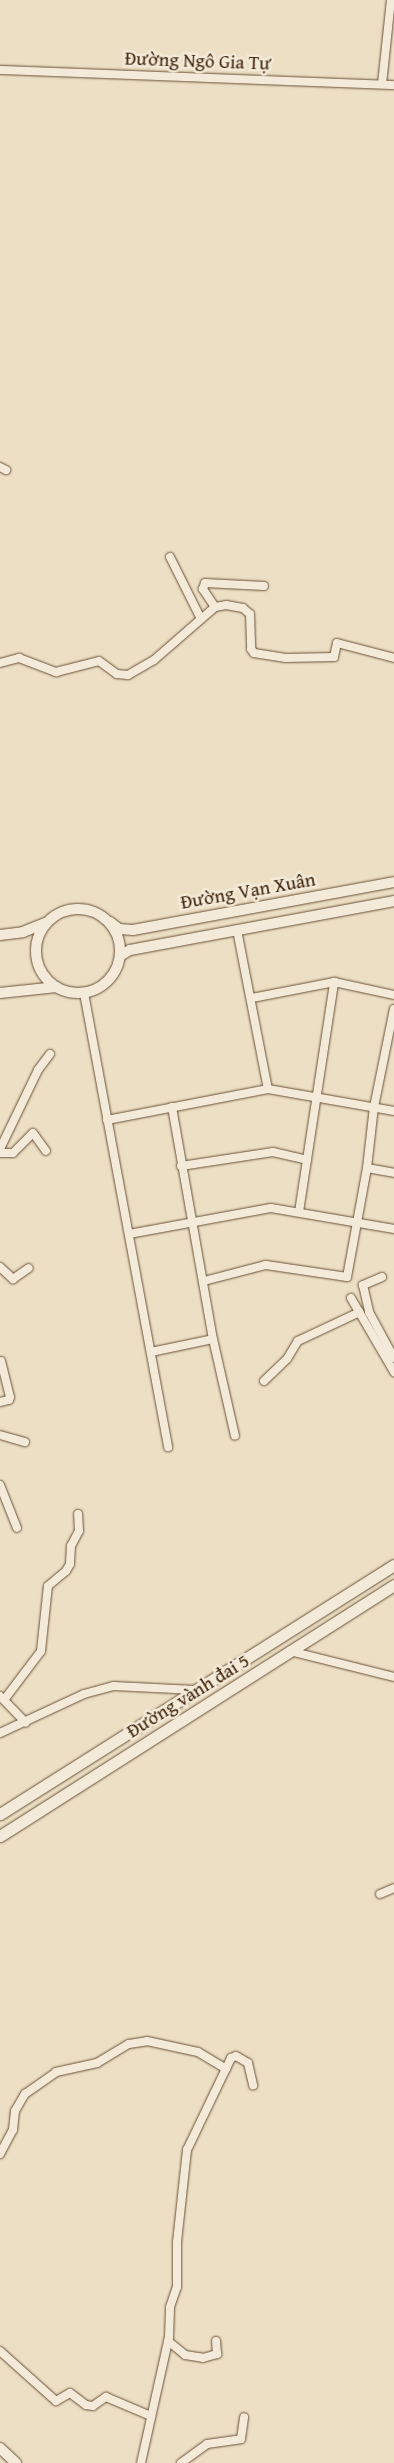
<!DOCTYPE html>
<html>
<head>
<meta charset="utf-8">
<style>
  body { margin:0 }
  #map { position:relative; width:394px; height:2463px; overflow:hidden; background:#eddfc4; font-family:"Gentium Book Plus",serif }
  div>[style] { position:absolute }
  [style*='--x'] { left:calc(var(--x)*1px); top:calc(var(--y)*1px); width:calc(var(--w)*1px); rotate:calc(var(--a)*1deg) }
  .roads { filter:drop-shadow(0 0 1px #695137) drop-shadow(0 0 1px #695137) }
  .minor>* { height:8px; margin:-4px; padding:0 4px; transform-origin:4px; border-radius:4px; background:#f3ead9 }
  .tertiary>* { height:10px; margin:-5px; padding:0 5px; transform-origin:5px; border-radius:5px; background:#f3ead9 }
  .tertiary>.ring { margin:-5px; padding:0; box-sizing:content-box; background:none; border:10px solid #f3ead9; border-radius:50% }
  .secondary>* { height:11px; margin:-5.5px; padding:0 5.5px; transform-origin:5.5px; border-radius:5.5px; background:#f3ead9 }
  span { translate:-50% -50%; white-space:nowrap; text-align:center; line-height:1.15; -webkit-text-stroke:5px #f3ead9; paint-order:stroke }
  .street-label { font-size:19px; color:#3d2208 }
</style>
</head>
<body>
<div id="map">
  <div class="roads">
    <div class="minor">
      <i style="--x:0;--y:70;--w:394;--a:2.2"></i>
      <i style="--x:382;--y:84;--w:84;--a:-83.9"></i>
      <i style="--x:0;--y:467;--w:7;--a:27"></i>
      <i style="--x:170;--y:557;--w:69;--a:63.4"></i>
      <i style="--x:215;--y:607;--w:22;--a:-124"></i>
      <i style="--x:203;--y:589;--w:6;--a:-72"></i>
      <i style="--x:205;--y:583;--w:59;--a:2.9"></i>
      <i style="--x:0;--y:663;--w:20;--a:-15"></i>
      <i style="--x:19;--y:658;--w:40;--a:21"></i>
      <i style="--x:56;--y:672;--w:44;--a:-14.3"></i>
      <i style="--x:99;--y:661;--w:22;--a:36"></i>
      <i style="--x:117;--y:674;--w:11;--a:5"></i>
      <i style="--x:128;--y:675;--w:30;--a:-30"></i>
      <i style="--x:154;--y:660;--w:81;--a:-41"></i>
      <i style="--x:215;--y:607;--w:11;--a:-10"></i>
      <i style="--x:226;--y:605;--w:17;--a:10"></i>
      <i style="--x:243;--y:608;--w:9;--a:41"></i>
      <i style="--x:250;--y:614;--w:35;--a:88"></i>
      <i style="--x:251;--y:649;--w:5;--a:53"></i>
      <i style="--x:254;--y:653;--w:32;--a:9"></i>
      <i style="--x:286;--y:658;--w:48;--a:-1.2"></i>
      <i style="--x:334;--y:657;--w:14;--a:-78"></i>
      <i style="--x:337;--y:643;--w:59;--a:14.7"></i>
      <i style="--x:237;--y:930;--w:162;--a:79"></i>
      <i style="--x:84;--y:993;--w:462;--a:79.5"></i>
      <i style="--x:252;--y:998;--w:84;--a:-11"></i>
      <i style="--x:334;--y:982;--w:61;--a:12.2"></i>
      <i style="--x:172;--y:1107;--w:236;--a:80"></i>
      <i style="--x:213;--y:1339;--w:99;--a:77.2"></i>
      <i style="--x:107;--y:1120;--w:164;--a:-10.9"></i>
      <i style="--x:268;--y:1089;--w:128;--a:9.9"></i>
      <i style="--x:0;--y:1149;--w:88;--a:-64.3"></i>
      <i style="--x:38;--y:1070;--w:20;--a:-53"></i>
      <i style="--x:0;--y:1153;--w:13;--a:0"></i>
      <i style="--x:13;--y:1153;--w:28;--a:-45"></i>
      <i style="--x:33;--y:1133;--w:22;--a:54"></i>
      <i style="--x:181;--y:1166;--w:93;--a:-8.7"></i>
      <i style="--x:273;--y:1152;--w:35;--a:13"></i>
      <i style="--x:367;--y:1168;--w:27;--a:10"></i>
      <i style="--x:299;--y:1212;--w:233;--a:-81.3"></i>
      <i style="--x:129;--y:1234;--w:144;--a:-10.4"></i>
      <i style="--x:271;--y:1208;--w:125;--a:9.7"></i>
      <i style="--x:0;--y:1267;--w:18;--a:43"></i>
      <i style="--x:13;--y:1279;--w:19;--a:-35"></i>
      <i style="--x:382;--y:1277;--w:21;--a:157"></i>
      <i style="--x:363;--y:1285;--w:28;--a:77"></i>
      <i style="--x:369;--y:1312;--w:52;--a:61.5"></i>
      <i style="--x:204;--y:1281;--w:64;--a:-14.5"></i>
      <i style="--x:266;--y:1265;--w:82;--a:8.4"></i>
      <i style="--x:347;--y:1277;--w:111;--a:-79.6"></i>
      <i style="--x:367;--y:1168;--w:61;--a:-83.5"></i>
      <i style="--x:374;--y:1107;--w:100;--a:-78.5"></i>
      <i style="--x:351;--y:1298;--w:86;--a:59.8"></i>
      <i style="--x:151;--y:1352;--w:63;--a:-11.8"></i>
      <i style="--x:264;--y:1381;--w:32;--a:-44"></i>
      <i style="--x:287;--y:1359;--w:21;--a:-59"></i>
      <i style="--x:298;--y:1341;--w:68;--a:-25.1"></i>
      <i style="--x:0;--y:1402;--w:9;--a:-13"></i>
      <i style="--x:9;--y:1400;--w:3;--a:-72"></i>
      <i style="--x:10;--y:1397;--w:37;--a:-104"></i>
      <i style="--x:0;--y:1435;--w:26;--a:16"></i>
      <i style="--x:0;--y:1485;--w:46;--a:68.4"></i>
      <i style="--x:290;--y:1651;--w:107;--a:14"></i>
      <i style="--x:0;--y:1696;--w:37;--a:46"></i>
      <i style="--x:4;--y:1700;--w:61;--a:-52.9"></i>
      <i style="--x:41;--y:1651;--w:65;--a:-83.9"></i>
      <i style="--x:48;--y:1586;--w:23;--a:-40"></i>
      <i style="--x:66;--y:1571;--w:8;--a:-60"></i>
      <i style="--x:70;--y:1564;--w:18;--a:-87"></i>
      <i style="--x:71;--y:1546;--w:17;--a:-62"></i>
      <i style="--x:79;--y:1531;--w:17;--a:-93"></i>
      <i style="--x:0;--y:1733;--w:93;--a:-24.9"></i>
      <i style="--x:84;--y:1694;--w:31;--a:-15"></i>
      <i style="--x:114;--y:1686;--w:81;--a:2.8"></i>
      <i style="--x:380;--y:1894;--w:15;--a:-23"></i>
      <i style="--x:0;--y:2154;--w:27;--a:-62"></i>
      <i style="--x:13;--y:2130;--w:19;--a:-84"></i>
      <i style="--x:15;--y:2111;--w:20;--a:-60"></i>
      <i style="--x:25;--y:2094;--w:38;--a:-35"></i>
      <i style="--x:56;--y:2072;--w:42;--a:-12.4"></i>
      <i style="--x:97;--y:2063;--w:37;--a:-31"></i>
      <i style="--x:129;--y:2044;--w:18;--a:-9"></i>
      <i style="--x:147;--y:2041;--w:52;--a:12.2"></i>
      <i style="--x:198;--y:2052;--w:33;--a:31"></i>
      <i style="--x:168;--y:2341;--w:22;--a:39"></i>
      <i style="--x:185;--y:2355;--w:18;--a:9"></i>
      <i style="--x:203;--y:2358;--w:15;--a:-16"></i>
      <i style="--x:217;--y:2354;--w:13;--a:-94"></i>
      <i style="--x:0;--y:2351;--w:75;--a:41.8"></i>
      <i style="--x:56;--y:2401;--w:16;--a:-30"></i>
      <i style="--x:70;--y:2393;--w:20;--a:37"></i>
      <i style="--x:86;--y:2405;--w:7;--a:8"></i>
      <i style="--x:93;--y:2406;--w:16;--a:-35"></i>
      <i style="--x:106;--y:2397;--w:49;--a:22.9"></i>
      <i style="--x:141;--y:2463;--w:129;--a:-77.5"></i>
      <i style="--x:169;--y:2337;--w:30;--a:-88"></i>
      <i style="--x:170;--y:2307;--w:21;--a:-71"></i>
      <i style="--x:177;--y:2287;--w:45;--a:-90"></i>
      <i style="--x:177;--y:2242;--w:93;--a:-83.8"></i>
      <i style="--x:187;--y:2150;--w:102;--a:-64.4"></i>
      <i style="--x:231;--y:2058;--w:5;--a:-22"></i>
      <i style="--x:236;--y:2056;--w:14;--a:30"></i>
      <i style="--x:248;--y:2063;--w:23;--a:77"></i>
      <i style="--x:181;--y:2463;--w:32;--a:-36"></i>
      <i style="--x:207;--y:2444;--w:34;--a:-8"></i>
      <i style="--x:241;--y:2439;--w:22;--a:-82"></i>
    </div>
    <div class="tertiary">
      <i class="ring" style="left:36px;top:909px;width:74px;height:74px"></i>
      <i style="--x:110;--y:922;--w:11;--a:38"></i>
      <i style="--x:119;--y:929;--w:14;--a:4"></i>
      <i style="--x:133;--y:930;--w:265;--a:-10.4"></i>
      <i style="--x:0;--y:935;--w:23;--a:-7"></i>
      <i style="--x:23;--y:932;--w:24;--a:-22"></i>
      <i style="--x:120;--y:956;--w:12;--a:-31"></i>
      <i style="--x:130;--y:950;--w:269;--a:-10.5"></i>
      <i style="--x:0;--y:993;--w:57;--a:-6"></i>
      <i style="--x:0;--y:2448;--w:22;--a:43"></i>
    </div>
    <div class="secondary">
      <i style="--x:0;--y:1814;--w:466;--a:-32.3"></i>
      <i style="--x:0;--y:1836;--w:467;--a:-32.5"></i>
    </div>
  </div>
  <div class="street-label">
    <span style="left:198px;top:61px;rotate:2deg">Đường Ngô Gia Tự</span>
    <span style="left:248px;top:891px;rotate:-10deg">Đường Vạn Xuân</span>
    <span style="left:188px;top:1696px;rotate:-32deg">Đường vành đai 5</span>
  </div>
</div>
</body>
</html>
